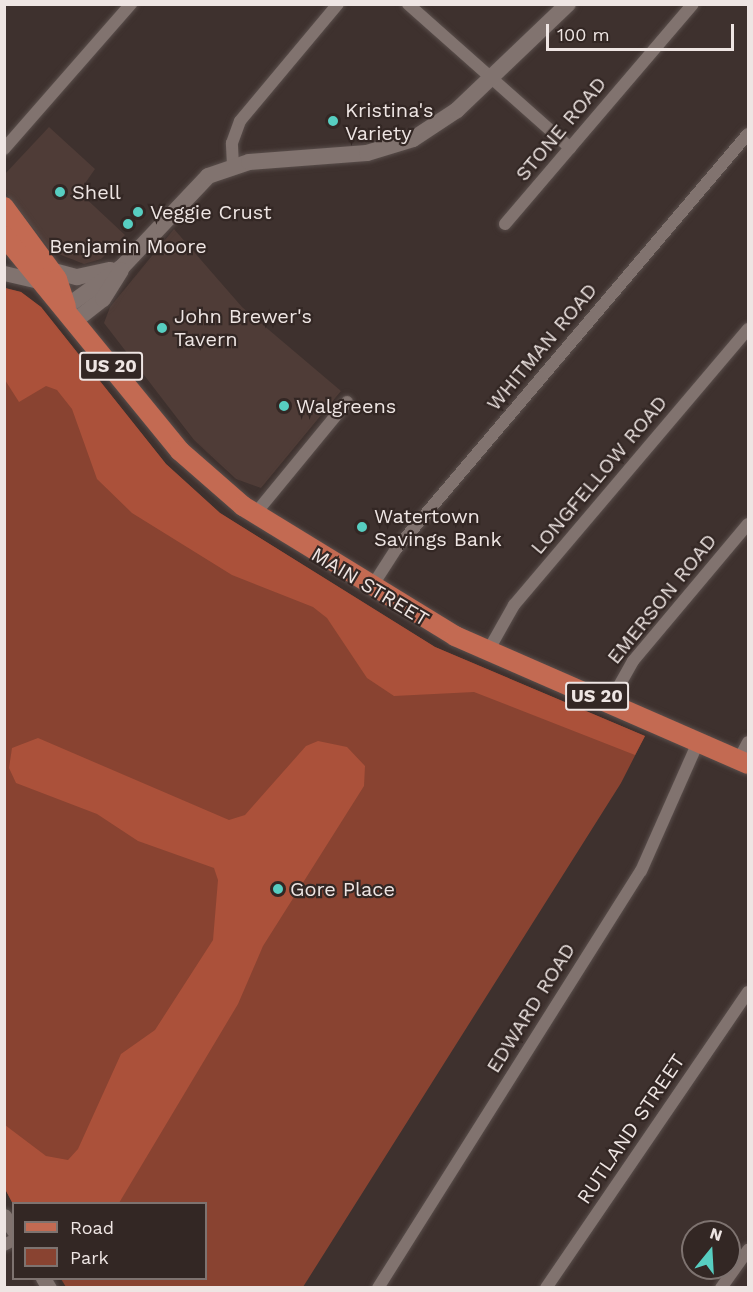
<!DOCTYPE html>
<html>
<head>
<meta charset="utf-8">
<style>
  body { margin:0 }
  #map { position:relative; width:753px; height:1292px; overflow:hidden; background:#3e312e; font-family:"Work Sans",sans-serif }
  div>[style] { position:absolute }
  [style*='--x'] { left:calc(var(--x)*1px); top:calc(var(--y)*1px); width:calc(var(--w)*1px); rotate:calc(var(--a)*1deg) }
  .built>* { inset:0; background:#4f3c37 }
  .green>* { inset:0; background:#894331 }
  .forest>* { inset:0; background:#ab513a }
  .roads { filter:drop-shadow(0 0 2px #594e4b) drop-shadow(0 0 2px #594e4b) }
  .minor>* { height:12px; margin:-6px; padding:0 6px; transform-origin:6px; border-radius:6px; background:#81736f }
  .tertiary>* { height:15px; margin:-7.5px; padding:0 7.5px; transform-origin:7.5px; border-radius:7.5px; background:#81736f }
  .secondary>* { height:16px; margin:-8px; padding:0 8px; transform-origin:8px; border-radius:8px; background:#81736f }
  .primary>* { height:20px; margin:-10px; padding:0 10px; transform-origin:10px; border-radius:10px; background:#c36a52 }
  .dots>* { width:16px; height:16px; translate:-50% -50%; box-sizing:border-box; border:3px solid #332724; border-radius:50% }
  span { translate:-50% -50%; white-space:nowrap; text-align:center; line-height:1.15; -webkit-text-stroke:4.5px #332724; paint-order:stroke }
  .shield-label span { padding:2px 4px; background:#332724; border:2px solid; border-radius:4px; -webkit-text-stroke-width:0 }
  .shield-label { font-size:18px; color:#eee5e3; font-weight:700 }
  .poi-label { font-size:20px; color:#eee5e3 }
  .left { translate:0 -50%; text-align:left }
  .street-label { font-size:20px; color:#eee5e3 }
  .frame { position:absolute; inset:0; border:6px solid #eee5e3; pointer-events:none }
  .legend { position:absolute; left:12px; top:1202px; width:195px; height:78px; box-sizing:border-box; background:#332724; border:2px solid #7e7370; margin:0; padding:8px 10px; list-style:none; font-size:18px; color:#eee5e3 }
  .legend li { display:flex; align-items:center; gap:12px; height:30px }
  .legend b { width:30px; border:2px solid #7e7370 }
  .north { position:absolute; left:681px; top:1220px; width:60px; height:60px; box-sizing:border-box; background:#332724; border:2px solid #7e7370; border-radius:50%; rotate:18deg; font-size:16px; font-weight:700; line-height:24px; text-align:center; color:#eee5e3 }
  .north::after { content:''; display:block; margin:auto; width:21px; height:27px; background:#57cec1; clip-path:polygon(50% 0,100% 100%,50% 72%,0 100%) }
  .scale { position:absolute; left:546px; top:24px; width:188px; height:27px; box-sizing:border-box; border:3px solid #eee5e3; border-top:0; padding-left:8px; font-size:18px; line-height:21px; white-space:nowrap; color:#eee5e3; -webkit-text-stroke:4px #332724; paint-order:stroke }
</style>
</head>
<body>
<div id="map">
  <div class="built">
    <i style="clip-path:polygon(49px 127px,95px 169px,79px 192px,125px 235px,101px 259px,84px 264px,51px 251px,5px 192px,4px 175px)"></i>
    <i style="clip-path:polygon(174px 229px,242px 307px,341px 391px,261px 488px,236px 479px,194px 440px,104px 323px,110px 307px)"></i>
  </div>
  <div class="green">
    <i style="clip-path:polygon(5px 288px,21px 292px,41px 307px,166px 464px,220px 513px,435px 647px,645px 736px,621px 783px,303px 1287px,66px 1287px,61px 1279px,206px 1278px,206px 1204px,13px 1204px,5px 1189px)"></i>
  </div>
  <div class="forest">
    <i style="clip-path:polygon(5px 288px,21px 292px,41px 307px,166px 464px,220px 513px,435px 647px,645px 736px,635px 755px,474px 692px,394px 696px,367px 678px,327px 618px,313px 607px,232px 575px,132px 513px,97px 479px,72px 409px,57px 390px,46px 386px,19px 402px,5px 380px)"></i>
    <i style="clip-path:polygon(38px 738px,229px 820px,245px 815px,306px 746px,318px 741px,347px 747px,365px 766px,364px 786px,263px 946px,238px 1004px,119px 1203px,13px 1204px,5px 1189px,5px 1125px,46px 1156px,68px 1160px,78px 1149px,121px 1054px,155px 1030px,213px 940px,218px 880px,214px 868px,138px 841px,97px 814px,16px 783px,9px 768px,12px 748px)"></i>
  </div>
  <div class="roads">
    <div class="minor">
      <i style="--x:408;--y:4;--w:217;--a:41.6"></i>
      <i style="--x:4;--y:149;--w:193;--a:-48.8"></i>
      <i style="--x:233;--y:165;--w:22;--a:-93"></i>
      <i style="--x:232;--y:143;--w:23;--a:-70"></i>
      <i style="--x:240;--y:121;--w:153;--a:-50.1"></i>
      <i style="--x:505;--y:224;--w:289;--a:-49.5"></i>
      <i style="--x:255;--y:514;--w:145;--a:-50.6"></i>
      <i style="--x:371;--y:588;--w:46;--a:-57.3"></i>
      <i style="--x:396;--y:549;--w:544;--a:-49.7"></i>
      <i style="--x:488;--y:651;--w:53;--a:-60.5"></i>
      <i style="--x:514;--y:605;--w:362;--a:-49.7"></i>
      <i style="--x:610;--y:702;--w:47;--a:-60.7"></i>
      <i style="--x:633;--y:661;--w:179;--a:-50"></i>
      <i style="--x:739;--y:759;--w:19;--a:-62"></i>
      <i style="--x:4;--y:1245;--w:11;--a:-27"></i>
      <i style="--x:378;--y:1288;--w:493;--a:-57.8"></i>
      <i style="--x:641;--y:871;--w:143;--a:-66.1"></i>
      <i style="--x:546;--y:1288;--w:358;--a:-55.7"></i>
      <i style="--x:721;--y:1288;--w:47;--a:-54.6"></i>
    </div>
    <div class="tertiary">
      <i style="--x:4;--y:273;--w:32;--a:13"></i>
      <i style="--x:4;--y:1216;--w:18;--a:56"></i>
      <i style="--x:43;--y:1278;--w:12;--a:59"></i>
    </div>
    <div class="secondary">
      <i style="--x:50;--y:270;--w:28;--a:15"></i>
      <i style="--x:77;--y:277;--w:34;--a:-12"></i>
      <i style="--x:66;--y:307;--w:70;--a:-35.7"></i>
      <i style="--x:123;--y:266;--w:124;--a:-46.6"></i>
      <i style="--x:208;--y:176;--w:43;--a:-18.9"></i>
      <i style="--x:249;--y:162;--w:118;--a:-4.4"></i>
      <i style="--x:367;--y:153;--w:48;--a:-16.9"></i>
      <i style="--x:413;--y:139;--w:53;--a:-33.4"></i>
      <i style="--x:457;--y:110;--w:153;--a:-43.7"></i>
      <i style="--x:76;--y:320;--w:34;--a:-38"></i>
      <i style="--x:103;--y:299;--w:34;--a:-58"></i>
    </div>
    <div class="primary">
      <i style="--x:4;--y:207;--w:89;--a:53.6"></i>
      <i style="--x:57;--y:279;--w:29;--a:72"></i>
      <i style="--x:4;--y:236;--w:278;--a:50.7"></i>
      <i style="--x:180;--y:451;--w:84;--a:41.1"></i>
      <i style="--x:243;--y:506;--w:249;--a:31.5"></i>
      <i style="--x:455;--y:636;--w:320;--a:23.6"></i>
    </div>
  </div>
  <div class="dots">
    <i style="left:333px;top:121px;background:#57cec1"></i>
    <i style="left:60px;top:192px;background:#57cec1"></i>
    <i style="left:138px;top:212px;background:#57cec1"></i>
    <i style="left:128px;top:224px;background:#57cec1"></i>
    <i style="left:162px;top:328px;background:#57cec1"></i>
    <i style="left:284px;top:406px;background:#57cec1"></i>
    <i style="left:362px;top:527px;background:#57cec1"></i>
    <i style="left:278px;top:889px;background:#57cec1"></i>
  </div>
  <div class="shield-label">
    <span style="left:111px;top:366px">US 20</span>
    <span style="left:597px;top:696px">US 20</span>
  </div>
  <div class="poi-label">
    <span class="left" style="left:345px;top:122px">Kristina's<br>Variety</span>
    <span class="left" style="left:72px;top:192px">Shell</span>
    <span class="left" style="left:150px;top:212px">Veggie Crust</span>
    <span style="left:128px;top:246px">Benjamin Moore</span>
    <span class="left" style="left:174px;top:328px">John Brewer's<br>Tavern</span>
    <span class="left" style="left:296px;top:406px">Walgreens</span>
    <span class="left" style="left:374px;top:528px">Watertown<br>Savings Bank</span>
    <span class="left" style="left:290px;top:889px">Gore Place</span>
  </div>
  <div class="street-label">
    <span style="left:561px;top:129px;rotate:-50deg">STONE ROAD</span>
    <span style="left:542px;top:347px;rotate:-50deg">WHITMAN ROAD</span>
    <span style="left:599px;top:475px;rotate:-50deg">LONGFELLOW ROAD</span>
    <span style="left:370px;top:587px;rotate:31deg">MAIN STREET</span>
    <span style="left:662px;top:599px;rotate:-51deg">EMERSON ROAD</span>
    <span style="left:531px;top:1008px;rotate:-58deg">EDWARD ROAD</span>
    <span style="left:631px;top:1129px;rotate:-56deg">RUTLAND STREET</span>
  </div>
  <div class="frame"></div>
  <ul class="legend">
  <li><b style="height:8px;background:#c36a52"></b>Road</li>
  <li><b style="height:16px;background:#894331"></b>Park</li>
  </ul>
  <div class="north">N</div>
  <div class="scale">100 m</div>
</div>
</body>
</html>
